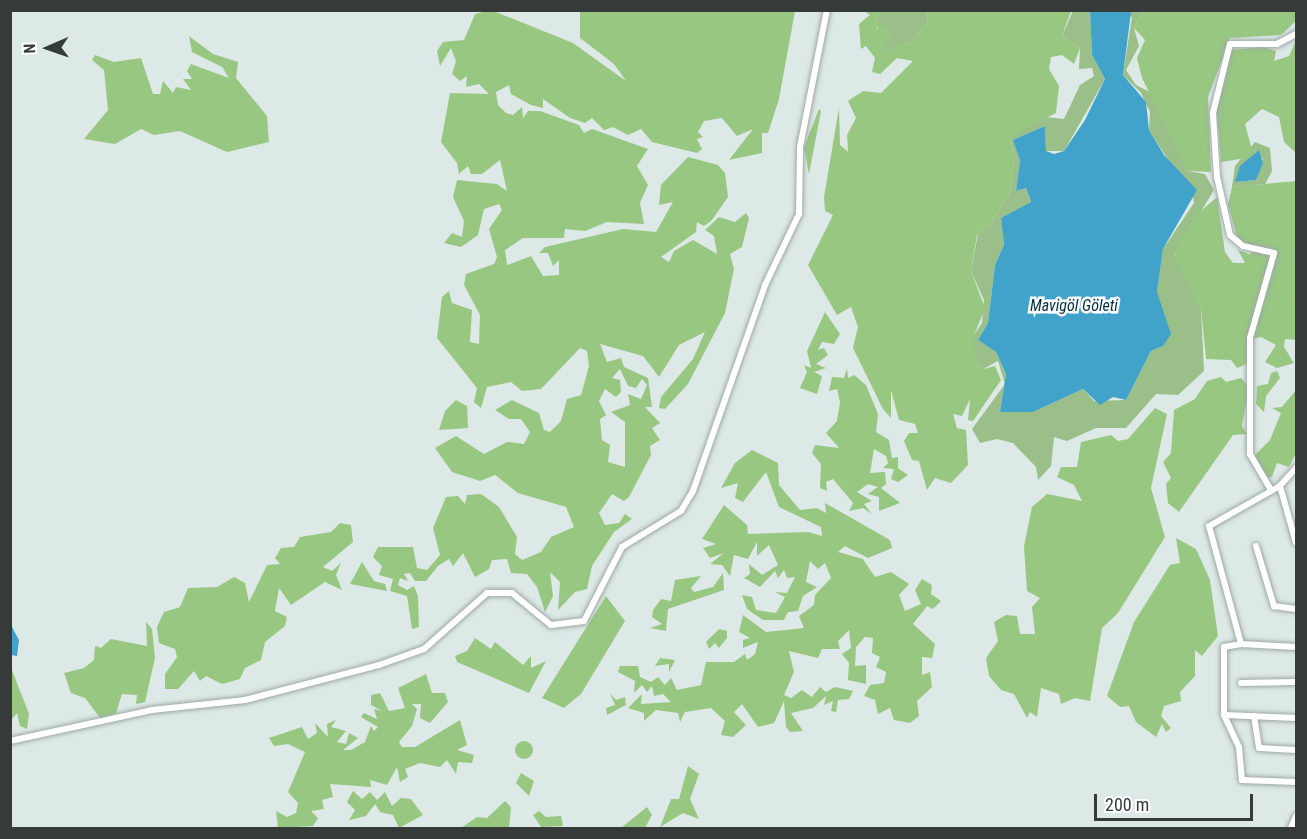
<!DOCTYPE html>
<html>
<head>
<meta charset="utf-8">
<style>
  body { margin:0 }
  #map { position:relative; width:1307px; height:839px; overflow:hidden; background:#dde9e6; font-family:"Roboto Condensed",sans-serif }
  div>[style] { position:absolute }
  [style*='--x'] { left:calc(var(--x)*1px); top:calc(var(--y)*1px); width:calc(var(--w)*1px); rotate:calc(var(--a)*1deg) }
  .green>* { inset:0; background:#9abf89 }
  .forest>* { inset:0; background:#98c782 }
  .round { border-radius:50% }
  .water>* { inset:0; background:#42a3ca }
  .roads { filter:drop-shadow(0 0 2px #9ea9a7) drop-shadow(0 0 2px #9ea9a7) }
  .street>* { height:6px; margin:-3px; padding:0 3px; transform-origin:3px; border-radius:3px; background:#fff }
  span { translate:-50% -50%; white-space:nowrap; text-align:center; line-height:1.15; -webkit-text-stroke:5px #fff; paint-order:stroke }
  .water-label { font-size:16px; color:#012f3f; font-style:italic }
  .frame { position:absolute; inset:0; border:12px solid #363b3a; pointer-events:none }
  .north { position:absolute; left:18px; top:18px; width:60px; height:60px; -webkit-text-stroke:4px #fff; paint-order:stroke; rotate:268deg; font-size:16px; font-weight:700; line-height:24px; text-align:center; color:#363b3a }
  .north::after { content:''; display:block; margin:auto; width:21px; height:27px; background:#363b3a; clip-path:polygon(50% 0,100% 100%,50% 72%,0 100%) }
  .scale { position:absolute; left:1094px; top:794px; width:159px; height:27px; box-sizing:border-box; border:3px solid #363b3a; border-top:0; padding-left:8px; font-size:18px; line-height:21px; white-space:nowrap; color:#363b3a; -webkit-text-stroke:4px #fff; paint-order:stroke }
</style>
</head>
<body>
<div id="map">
  <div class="green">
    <i style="clip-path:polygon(881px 11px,928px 11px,927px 22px,909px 45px,907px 41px,885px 53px,875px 17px)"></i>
    <i style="clip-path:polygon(1073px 11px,1090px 11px,1092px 55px,1105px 79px,1064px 151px,1046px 151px,1045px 126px,1014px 140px,1020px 160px,1016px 191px,1026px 188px,1031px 203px,1001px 218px,1004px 245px,995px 265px,988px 323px,978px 340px,996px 352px,1006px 374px,1000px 412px,1033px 412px,1083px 389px,1094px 401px,1126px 400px,1151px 351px,1163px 346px,1157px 292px,1163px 249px,1194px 203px,1191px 184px,1179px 177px,1149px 130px,1150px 112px,1141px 93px,1123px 75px,1132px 17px,1118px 11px,1142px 11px,1134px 28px,1139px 46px,1126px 70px,1136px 85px,1154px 94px,1188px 171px,1205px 174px,1214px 190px,1175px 254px,1201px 308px,1204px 371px,1178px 395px,1156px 394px,1126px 428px,1096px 428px,1067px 441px,1054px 437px,1051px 466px,1038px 480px,1036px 467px,1013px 443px,997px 439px,980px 443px,972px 429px,1005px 384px,998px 361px,983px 369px,975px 362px,972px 338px,982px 323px,984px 300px,971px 271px,978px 234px,990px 226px,1010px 192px,1015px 157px,1010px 137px,1045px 117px,1064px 119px,1080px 85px,1094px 76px,1092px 68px,1079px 69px,1080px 48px,1062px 36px)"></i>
    <i style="clip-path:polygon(evenodd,1255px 142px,1270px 148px,1272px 171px,1265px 184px,1232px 187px,1235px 166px,1255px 142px,1256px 152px,1263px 159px,1256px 180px,1235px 182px,1256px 152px)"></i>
  </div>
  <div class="forest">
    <i style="clip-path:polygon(evenodd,491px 10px,573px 43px,626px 81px,614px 64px,580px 38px,580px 11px,795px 11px,779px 99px,768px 133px,762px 133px,762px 153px,729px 160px,753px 129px,737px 136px,722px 118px,704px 121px,698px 132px,703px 137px,697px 139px,702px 149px,697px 153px,652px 142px,641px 129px,628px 135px,613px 127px,604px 130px,592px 118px,585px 123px,570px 118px,543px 99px,543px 108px,531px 105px,511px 94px,509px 85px,496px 92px,498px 105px,506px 113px,513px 115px,522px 107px,523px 118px,528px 111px,540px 111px,579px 125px,584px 133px,592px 129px,648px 149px,637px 166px,648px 185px,640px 203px,644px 224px,607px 222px,585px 231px,565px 229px,564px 238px,523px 238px,505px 250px,507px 265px,531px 256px,543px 276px,559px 275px,559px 260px,553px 266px,548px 253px,539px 253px,545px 247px,623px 229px,656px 232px,673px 202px,659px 205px,661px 185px,688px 157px,718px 165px,725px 173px,728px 197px,712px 220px,704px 226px,697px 222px,696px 232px,661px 257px,669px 262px,674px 251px,693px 240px,717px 254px,714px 236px,705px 230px,719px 217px,735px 222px,746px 213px,749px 218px,742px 247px,730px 254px,734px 269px,725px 313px,688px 384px,665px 409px,659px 408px,661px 397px,693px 359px,705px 332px,679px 345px,659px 377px,643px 356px,600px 344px,607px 362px,621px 358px,624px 367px,648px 378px,652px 407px,645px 407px,660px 423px,652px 428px,660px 440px,650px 446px,651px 455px,629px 497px,624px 501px,612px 494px,599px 513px,605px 525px,619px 523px,625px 514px,632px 519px,614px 532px,592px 566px,587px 589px,575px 592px,558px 610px,560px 582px,550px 572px,553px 596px,545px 612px,537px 587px,527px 574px,511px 573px,507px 559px,492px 560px,489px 569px,475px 577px,463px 553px,453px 566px,449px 559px,438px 566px,426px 581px,415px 581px,410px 573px,404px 574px,408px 581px,400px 578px,398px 585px,407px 590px,414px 586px,418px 596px,419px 627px,412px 629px,407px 596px,390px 591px,393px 579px,379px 575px,382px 566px,373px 557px,378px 547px,413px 547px,417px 568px,427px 570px,440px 555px,433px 528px,446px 497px,458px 496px,465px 504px,467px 495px,481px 494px,499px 507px,517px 537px,515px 554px,522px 560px,541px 552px,551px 537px,574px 527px,566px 507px,518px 493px,495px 475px,480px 481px,452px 472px,435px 448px,456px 436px,484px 454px,507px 442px,524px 444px,530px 432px,521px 419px,509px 419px,495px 410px,512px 400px,539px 413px,544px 430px,550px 432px,561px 421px,567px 399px,581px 395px,589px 366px,587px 351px,580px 348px,541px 389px,522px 391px,511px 382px,487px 387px,481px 408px,474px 402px,477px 388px,437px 338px,442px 297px,449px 291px,452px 303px,472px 310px,470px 342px,479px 344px,480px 315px,464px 285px,466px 274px,494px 264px,497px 257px,489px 229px,502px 210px,499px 204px,484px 209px,478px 235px,461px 247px,444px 243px,452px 233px,462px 237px,464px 221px,453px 197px,457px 180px,497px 184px,507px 191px,500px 160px,482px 174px,471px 174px,468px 166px,459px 174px,457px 163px,441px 142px,450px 93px,489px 94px,479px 84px,466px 87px,467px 76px,460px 81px,452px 74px,456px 61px,451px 48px,440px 66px,437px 51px,443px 42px,464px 40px,475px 14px,491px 10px,620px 369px,628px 386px,636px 388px,642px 379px,647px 385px,641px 399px,628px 394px,630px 405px,611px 412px,625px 422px,625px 467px,608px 462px,610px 445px,602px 440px,600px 419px,606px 415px,599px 401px,605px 389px,616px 397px,621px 392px,620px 380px,612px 378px,620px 369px)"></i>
    <i style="clip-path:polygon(938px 10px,1071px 11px,1062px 36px,1080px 48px,1074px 64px,1062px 55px,1051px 57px,1049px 69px,1059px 86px,1056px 113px,1010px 137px,1015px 157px,1010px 192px,990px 226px,977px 235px,971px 271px,985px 308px,973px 338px,975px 362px,983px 369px,995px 366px,1001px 380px,973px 421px,968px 420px,970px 399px,962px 416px,953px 414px,957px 428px,966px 430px,968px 465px,951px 483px,935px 478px,927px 490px,919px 461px,912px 460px,904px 441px,909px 433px,918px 433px,915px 424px,899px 420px,891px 390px,891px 418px,883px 409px,853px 348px,858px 327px,851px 307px,837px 315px,808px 265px,833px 215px,825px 211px,824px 197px,839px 108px,840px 145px,848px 152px,847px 135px,856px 118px,848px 101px,863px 91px,881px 93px,913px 61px,897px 58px,880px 74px,872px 72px,875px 58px,866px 46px,861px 49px,859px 24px,870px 15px,864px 11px,881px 11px,877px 29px,884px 24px,893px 40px,885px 42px,885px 53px,907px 40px,909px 45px,927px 22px,928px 11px)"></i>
    <i style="clip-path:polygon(1142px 11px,1296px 11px,1296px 21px,1281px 35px,1230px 38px,1208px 97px,1211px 172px,1188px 171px,1142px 78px,1137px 58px,1145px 40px,1134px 28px)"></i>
    <i style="clip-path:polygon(189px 36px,213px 54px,238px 62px,236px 78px,267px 116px,269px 142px,227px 152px,180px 131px,154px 135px,141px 129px,115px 144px,84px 139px,108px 110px,104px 70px,92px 60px,95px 55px,114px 62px,141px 58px,153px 94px,160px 94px,163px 81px,173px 93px,176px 87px,191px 90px,183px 79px,192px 79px,187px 71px,191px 64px,229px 78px,222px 67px,192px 52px)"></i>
    <i style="clip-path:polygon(1296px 40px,1296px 153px,1284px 142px,1279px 117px,1262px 109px,1245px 124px,1252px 150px,1246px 158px,1221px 162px,1216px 102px,1230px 50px,1264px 47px,1276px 51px,1274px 61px,1289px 56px)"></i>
    <i style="clip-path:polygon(819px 109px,821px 111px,809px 174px,804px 147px)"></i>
    <i style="clip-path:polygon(1296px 181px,1296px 340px,1285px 339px,1284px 347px,1294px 363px,1277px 368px,1265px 362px,1276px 345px,1261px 337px,1249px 340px,1247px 364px,1237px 368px,1231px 360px,1206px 359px,1201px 308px,1175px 256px,1178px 245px,1195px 216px,1217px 197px,1225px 252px,1233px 263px,1245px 263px,1238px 250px,1249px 254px,1261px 248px,1240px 244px,1237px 237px,1228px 204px,1232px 187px)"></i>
    <i style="clip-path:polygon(825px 312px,840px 334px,834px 344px,822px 342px,818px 350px,824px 348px,828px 355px,816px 364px,826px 368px,814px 372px,822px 376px,817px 394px,800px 388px,807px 372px,804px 365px,811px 368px,807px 351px)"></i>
    <i style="clip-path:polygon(847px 368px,848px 378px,854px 375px,866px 385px,878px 414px,876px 432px,889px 440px,892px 458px,898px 457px,898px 468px,908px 475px,898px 482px,891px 479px,894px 469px,883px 468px,888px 463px,886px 456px,874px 449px,870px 473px,885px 472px,886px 484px,881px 488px,900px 503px,879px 511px,879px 497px,868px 494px,878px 487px,868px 484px,857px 492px,872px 501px,864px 504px,872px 514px,863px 508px,849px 511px,853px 503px,833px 479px,826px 482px,827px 491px,820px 488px,821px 464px,812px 453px,815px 445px,839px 448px,826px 433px,837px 421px,840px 402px,837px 389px,829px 391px,832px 377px,844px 378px)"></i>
    <i style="clip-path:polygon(1277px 371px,1280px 378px,1266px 396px,1264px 412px,1256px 404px,1257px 386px,1268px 384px,1271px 373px)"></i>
    <i style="clip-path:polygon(1221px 377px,1226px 382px,1241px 378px,1249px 387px,1242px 426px,1247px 434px,1233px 435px,1179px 512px,1168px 503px,1166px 484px,1171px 478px,1163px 462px,1171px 453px,1174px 410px,1195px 399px,1207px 381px)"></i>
    <i style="clip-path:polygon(1296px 390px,1296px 453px,1289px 467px,1277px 463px,1272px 477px,1261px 478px,1254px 456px,1270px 440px,1281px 413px,1272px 408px,1282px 407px)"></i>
    <i style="clip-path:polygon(456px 400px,467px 406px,468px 428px,439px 430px,445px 411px)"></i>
    <i style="clip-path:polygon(1155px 408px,1167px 414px,1151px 488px,1165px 537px,1118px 613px,1102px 628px,1090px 701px,1075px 698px,1061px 704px,1059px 694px,1041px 688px,1037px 717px,1030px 712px,1027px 718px,1014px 694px,1001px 690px,989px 676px,986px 658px,998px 641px,994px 622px,1006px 615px,1017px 616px,1020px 634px,1035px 634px,1032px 607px,1040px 598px,1027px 591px,1024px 546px,1032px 507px,1047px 494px,1082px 501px,1074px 485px,1057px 477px,1061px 467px,1077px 467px,1081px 442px,1111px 435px,1118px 441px,1128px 439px)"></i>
    <i style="clip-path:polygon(752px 450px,778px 463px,779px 485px,800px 510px,817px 508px,826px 513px,825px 503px,890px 540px,892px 548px,868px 558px,845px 546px,838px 552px,863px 559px,875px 577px,891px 572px,909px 584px,899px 595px,905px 611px,921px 604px,915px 590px,922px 579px,932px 585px,931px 594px,941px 601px,933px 609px,927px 606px,913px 624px,935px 644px,932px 658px,922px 657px,922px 675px,930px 672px,932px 687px,917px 701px,919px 716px,910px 723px,894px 720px,890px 708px,878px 714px,875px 700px,864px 696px,870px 685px,884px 683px,886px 672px,876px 667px,880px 657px,872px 653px,873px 638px,865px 637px,856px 647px,855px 666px,866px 665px,866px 684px,848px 680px,849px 663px,842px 654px,851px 648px,849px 630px,838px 641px,840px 649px,822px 649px,818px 658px,789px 651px,794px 672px,784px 695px,791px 698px,802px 690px,812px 697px,820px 687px,826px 692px,835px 687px,853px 691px,849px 699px,838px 700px,836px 712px,831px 711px,833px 701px,824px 705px,826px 696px,813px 708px,791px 713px,803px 731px,790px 732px,786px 727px,784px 701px,774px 723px,758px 727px,742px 704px,734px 712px,746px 725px,733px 737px,721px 735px,725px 721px,711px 708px,685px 712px,680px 722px,678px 713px,656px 710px,644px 721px,644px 713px,628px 708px,642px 694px,641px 704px,671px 702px,663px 694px,654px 696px,652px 686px,647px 692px,642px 685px,634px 693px,635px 681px,618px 672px,620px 666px,638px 666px,640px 677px,651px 682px,658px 677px,665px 685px,671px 678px,677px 690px,701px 685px,706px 662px,734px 662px,745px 654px,747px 660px,755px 654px,758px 642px,743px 648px,743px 640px,750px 638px,739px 632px,743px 615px,766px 632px,804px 628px,799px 616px,814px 605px,815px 595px,831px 578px,825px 563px,818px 569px,810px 561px,806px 582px,817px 587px,803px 596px,798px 611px,788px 612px,784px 620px,763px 620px,747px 609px,742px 595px,752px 597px,756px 610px,776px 613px,785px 597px,775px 592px,787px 593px,795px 577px,787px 578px,784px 570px,778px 578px,775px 571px,760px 587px,744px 578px,750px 574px,749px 564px,762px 575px,778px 565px,769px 545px,757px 556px,757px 542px,748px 559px,734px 555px,730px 576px,722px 565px,710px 564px,724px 553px,710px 558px,703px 548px,716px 544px,702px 539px,724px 505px,747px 525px,748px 534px,808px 532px,822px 536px,821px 527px,779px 507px,766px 472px,743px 502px,735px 498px,738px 483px,721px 488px,735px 463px)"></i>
    <i style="clip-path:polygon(340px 523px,351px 525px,353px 542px,323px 567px,332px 571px,341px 563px,336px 575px,342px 590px,325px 582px,291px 605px,279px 588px,275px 611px,287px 617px,285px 626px,265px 642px,261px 660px,245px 668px,240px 679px,222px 684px,206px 676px,200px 681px,194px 671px,178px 689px,165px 689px,165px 674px,177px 657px,175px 649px,159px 643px,157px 627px,164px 612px,180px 607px,188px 588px,217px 587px,234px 577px,245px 583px,249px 602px,267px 565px,280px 564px,275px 558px,281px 548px,294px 547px,300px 537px,331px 532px)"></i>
    <i style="clip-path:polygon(1176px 538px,1196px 549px,1210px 580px,1218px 636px,1202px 656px,1195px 650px,1195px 676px,1180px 692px,1181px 701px,1164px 706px,1161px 716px,1171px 728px,1166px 732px,1162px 724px,1156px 737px,1136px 722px,1129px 706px,1120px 707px,1107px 696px,1134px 622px,1170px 565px,1180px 563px)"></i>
    <i style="clip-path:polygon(362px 562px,374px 581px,385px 584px,387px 591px,350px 584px)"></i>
    <i style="clip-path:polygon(723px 573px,724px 590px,668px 609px,666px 631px,650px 628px,662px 624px,652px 617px,653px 610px,661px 599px,671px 601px,675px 580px,701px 576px,691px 588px,694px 592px,713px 587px)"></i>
    <i style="clip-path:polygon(606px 596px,625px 621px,581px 694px,564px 708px,542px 698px)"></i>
    <i style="clip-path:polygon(146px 622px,152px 629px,155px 658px,145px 702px,136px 704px,137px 695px,122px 694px,116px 713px,101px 719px,85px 698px,71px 693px,64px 673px,84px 668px,94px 660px,95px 646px,101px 648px,111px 639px,147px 646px)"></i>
    <i style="clip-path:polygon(719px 629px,727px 631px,727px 638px,719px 648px,715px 643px,709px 649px,706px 642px)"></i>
    <i style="clip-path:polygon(475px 638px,491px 649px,495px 642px,523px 665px,531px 656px,531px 668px,546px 661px,529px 693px,457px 662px,455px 656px,467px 651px)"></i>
    <i style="clip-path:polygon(660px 658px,675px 660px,669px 672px,669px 664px,655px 666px)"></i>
    <i style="clip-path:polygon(10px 665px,29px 714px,27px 729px,20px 726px,17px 713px,11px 720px)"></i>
    <i style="clip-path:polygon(426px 674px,432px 693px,445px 693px,448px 702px,430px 723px,420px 718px,421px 704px,412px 704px,417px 709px,412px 726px,399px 742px,402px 747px,415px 747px,460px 720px,467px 745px,457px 750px,474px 755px,472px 763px,458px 762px,456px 774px,447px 760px,440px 767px,420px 763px,405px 769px,408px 777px,400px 782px,397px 767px,387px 785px,370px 780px,371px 787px,330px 784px,333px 797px,322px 800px,324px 809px,311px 811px,318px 818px,313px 826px,278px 828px,276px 811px,287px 817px,296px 813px,298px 803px,288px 792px,305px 752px,288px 744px,274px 746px,269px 738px,302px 727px,308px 739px,317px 733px,315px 723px,328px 737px,327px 724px,336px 720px,331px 727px,346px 731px,337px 742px,346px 744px,349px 733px,358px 738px,343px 750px,351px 750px,365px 742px,371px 726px,374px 731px,378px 727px,361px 717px,364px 713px,377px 719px,374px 709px,382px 711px,371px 705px,371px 695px,380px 693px,389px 711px,405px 708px,398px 688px)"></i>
    <i style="clip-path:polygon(610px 693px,616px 700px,625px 697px,626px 705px,607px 715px,606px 708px,615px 705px)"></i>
    <i class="round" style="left:515px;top:741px;width:18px;height:18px"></i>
    <i style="clip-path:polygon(688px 766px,699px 774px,690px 799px,699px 819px,683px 813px,660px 827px,671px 799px,679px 799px)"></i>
    <i style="clip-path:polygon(521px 773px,534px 781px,529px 796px,516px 783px)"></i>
    <i style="clip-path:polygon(353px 791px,362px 799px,370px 792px,377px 800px,385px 792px,392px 806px,401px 798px,411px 799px,423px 815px,399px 828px,393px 815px,380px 812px,375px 804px,366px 816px,349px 820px,355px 810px,347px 802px)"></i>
    <i style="clip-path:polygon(505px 801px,511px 807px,509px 828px,461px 828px,477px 817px,487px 818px)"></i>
    <i style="clip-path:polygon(647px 807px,652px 815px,645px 828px,621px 828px)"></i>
    <i style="clip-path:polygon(539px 811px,546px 817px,561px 816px,563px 826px,541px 827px,533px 815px)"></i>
  </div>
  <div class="water">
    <i style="clip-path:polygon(1090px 11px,1131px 12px,1123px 75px,1146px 102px,1149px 130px,1164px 155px,1197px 190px,1163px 249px,1157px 292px,1171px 334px,1163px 346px,1151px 351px,1126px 400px,1113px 397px,1100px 405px,1083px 389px,1033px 412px,1000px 412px,1006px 374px,996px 352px,978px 340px,988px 323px,995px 265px,1004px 245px,1001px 218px,1031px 202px,1026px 188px,1016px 191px,1020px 160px,1013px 140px,1045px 126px,1046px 151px,1054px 154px,1064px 151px,1085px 120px,1105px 79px,1092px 55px)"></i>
    <i style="clip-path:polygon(1259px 150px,1263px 163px,1256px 180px,1235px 182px,1240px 166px)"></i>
    <i style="clip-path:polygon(11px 625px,19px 640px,17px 656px,11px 655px)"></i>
  </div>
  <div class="roads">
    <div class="street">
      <i style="--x:1296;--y:468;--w:24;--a:132"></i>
      <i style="--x:1280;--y:486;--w:81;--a:150.6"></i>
      <i style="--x:1209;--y:526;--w:122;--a:74.8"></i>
      <i style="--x:1241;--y:644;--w:17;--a:170"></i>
      <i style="--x:1224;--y:647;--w:68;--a:90"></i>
      <i style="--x:1224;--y:715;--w:72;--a:2.4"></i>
      <i style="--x:1280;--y:486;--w:59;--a:74.3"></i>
      <i style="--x:1271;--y:490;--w:42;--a:-120.3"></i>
      <i style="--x:1250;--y:454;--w:116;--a:-90"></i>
      <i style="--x:1250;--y:338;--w:88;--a:-74.2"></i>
      <i style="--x:1274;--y:253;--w:32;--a:-167"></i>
      <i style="--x:1243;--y:246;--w:17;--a:-140"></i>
      <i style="--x:1230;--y:235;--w:59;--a:-102.6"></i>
      <i style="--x:1217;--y:177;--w:64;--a:-93.6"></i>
      <i style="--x:1213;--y:113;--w:71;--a:-76.2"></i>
      <i style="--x:1230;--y:44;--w:47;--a:0"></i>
      <i style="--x:1277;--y:44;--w:21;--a:-28"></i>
      <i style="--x:1256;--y:546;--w:63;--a:73.3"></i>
      <i style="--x:1274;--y:606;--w:22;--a:8"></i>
      <i style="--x:1241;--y:644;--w:55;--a:3.1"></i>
      <i style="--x:1241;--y:683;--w:55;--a:-1"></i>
      <i style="--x:1224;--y:715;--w:35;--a:65"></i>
      <i style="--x:1239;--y:747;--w:33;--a:85"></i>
      <i style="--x:1242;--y:780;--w:54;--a:2.1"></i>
      <i style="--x:1254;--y:716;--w:32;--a:81"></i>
      <i style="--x:1259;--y:748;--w:37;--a:3"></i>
      <i style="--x:10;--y:741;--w:145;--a:-12.3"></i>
      <i style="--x:152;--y:710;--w:94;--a:-6.1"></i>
      <i style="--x:245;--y:700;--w:138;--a:-14.6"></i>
      <i style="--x:379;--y:665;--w:48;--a:-19.6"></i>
      <i style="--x:424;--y:649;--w:84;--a:-41.6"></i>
      <i style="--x:487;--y:593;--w:25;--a:0"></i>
      <i style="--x:512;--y:593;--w:50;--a:39.4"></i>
      <i style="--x:551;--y:625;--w:33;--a:-7"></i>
      <i style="--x:584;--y:621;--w:83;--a:-62.8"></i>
      <i style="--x:622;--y:547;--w:69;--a:-31.4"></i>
      <i style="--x:681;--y:511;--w:23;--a:-59"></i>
      <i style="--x:693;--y:491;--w:218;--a:-70.7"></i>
      <i style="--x:765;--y:285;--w:79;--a:-64.4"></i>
      <i style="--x:799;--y:214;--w:67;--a:-89.1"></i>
      <i style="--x:800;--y:147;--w:140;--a:-78.9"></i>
      <i style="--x:1291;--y:828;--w:13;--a:-67"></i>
    </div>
  </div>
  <div class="water-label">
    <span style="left:1074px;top:306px">Mavigöl Göleti</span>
  </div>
  <div class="frame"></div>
  <div class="north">N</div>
  <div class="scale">200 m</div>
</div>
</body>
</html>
